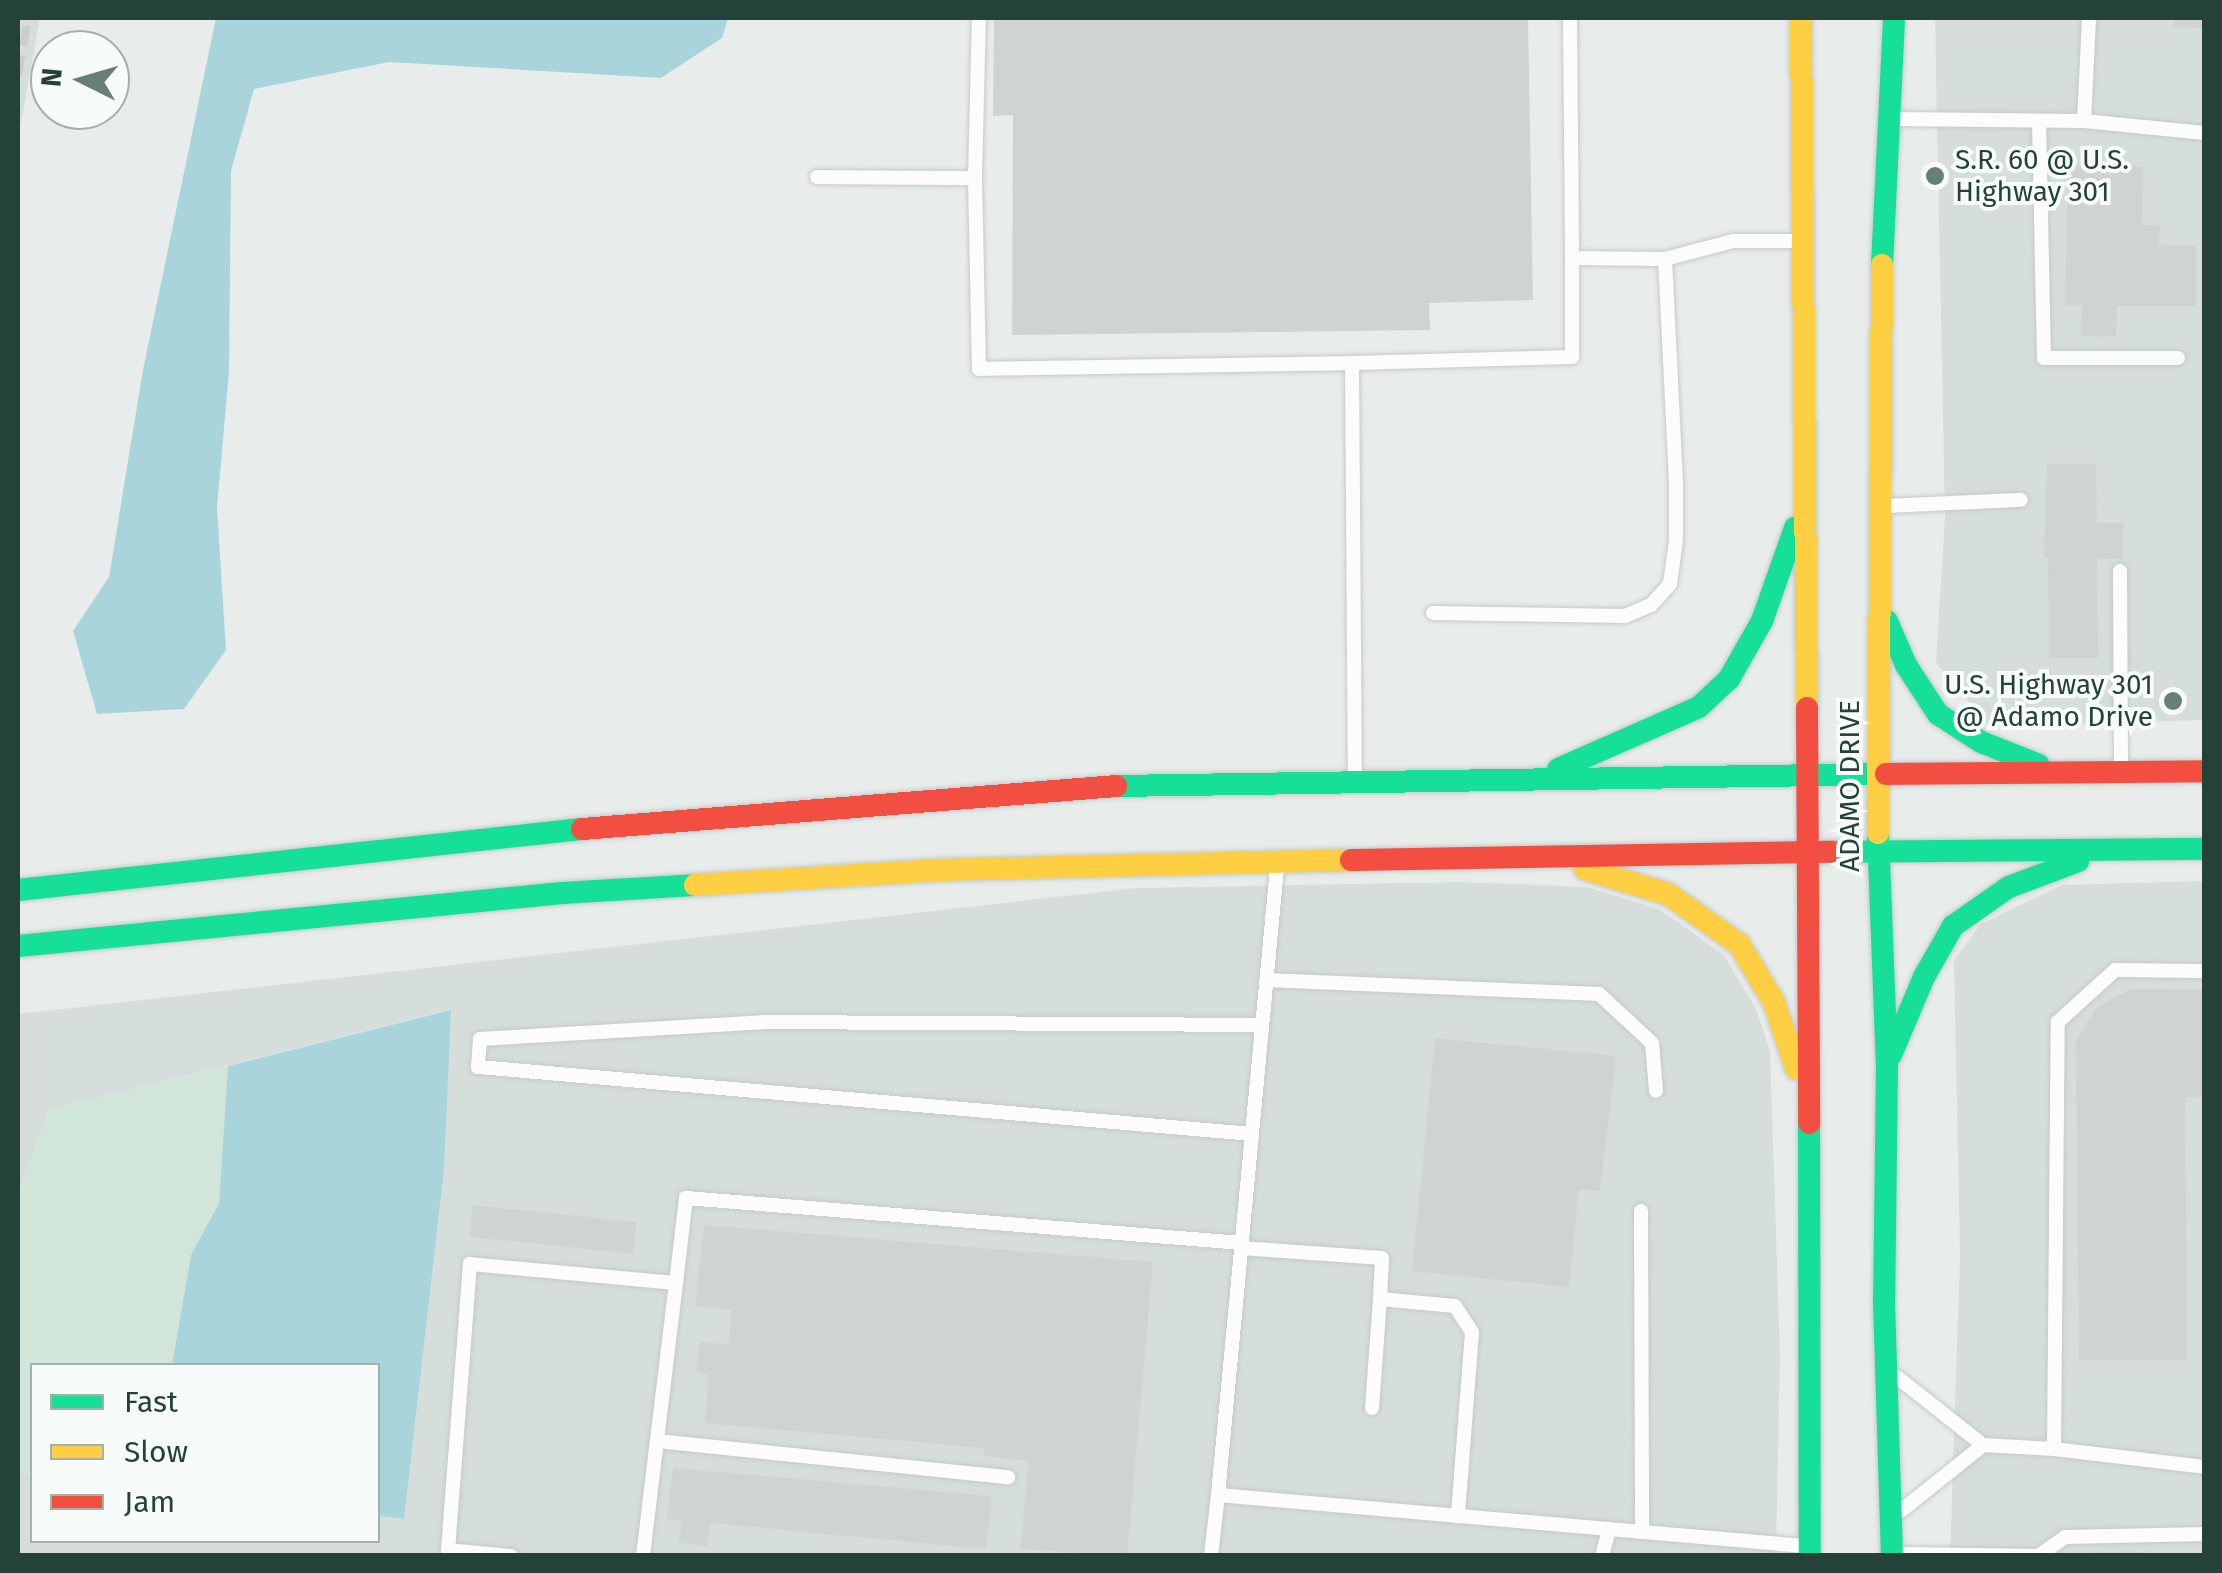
<!DOCTYPE html>
<html>
<head>
<meta charset="utf-8">
<style>
  body { margin:0 }
  #map { position:relative; width:2222px; height:1573px; overflow:hidden; background:#e8edeb; font-family:"Fira Sans",sans-serif }
  div>[style] { position:absolute }
  [style*='--x'] { left:calc(var(--x)*1px); top:calc(var(--y)*1px); width:calc(var(--w)*1px); rotate:calc(var(--a)*1deg) }
  .built>* { inset:0; background:#d6dedb }
  .green>* { inset:0; background:#d1e6d8 }
  .water>* { inset:0; background:#a9d4db }
  .building>* { inset:0; background:#cfd4d2; transform-origin:0 0 }
  .roads { filter:drop-shadow(0 0 2px #c5cac8) drop-shadow(0 0 2px #c5cac8) }
  .lane>* { height:14px; margin:-7px; padding:0 7px; transform-origin:7px; border-radius:7px; background:#fcfcfc }
  .fast>* { height:22px; margin:-11px; padding:0 11px; transform-origin:11px; border-radius:11px; background:#16e098 }
  .slow>* { height:22px; margin:-11px; padding:0 11px; transform-origin:11px; border-radius:11px; background:#ffcf43 }
  .jam>* { height:22px; margin:-11px; padding:0 11px; transform-origin:11px; border-radius:11px; background:#f24e42 }
  .rail>* { height:8px; margin-top:-4px; transform-origin:0; background:repeating-linear-gradient(90deg,#c9cdcc 0 20px,transparent 0 30px) }
  .dots>* { width:28px; height:28px; translate:-50% -50%; box-sizing:border-box; border:5px solid #f7fbf9; border-radius:50% }
  span { translate:-50% -50%; white-space:nowrap; text-align:center; line-height:1.15; -webkit-text-stroke:8px #f7fbf9; paint-order:stroke }
  .poi-label { font-size:28px; color:#24423a }
  .left { translate:0 -50%; text-align:left }
  .right { translate:-100% -50%; text-align:right }
  .street-label { font-size:28px; color:#24423a }
  .frame { position:absolute; inset:0; border:20px solid #24423a; pointer-events:none }
  .legend { position:absolute; left:30px; top:1363px; width:350px; height:180px; box-sizing:border-box; background:#f7fbf9; border:2px solid #a3b1ad; margin:0; padding:12px 18px; list-style:none; font-size:30px; color:#24423a }
  .legend li { display:flex; align-items:center; gap:20px; height:50px }
  .legend b { width:50px; border:2px solid #a3b1ad }
  .north { position:absolute; left:30px; top:30px; width:100px; height:100px; box-sizing:border-box; background:#f7fbf9; border:2px solid #a3b1ad; border-radius:50%; rotate:275deg; font-size:28px; font-weight:700; line-height:40px; text-align:center; color:#24423a }
  .north::after { content:''; display:block; margin:auto; width:35px; height:45px; background:#697e78; clip-path:polygon(50% 0,100% 100%,50% 72%,0 100%) }
</style>
</head>
<body>
<div id="map">
  <div class="built">
    <i style="clip-path:polygon(18px 18px,40px 18px,18px 139px)"></i>
    <i style="clip-path:polygon(1935px 18px,2204px 18px,2204px 720px,1990px 727px,1936px 663px,1945px 518px)"></i>
    <i style="clip-path:polygon(2204px 881px,2204px 1555px,1950px 1556px,1960px 1256px,1954px 960px,1981px 924px,2062px 885px)"></i>
    <i style="clip-path:polygon(1461px 882px,1586px 887px,1659px 909px,1724px 955px,1756px 1009px,1770px 1050px,1780px 1355px,1776px 1555px,18px 1555px,18px 1472px,32px 1474px,32px 1540px,378px 1540px,378px 1516px,404px 1519px,450px 1010px,49px 1110px,18px 1193px,18px 1014px,1137px 888px)"></i>
  </div>
  <div class="green">
    <i style="clip-path:polygon(228px 1066px,219px 1203px,191px 1255px,172px 1365px,32px 1366px,32px 1474px,18px 1472px,18px 1193px,49px 1110px)"></i>
  </div>
  <div class="water">
    <i style="clip-path:polygon(216px 18px,728px 18px,722px 38px,661px 78px,389px 62px,254px 89px,231px 171px,229px 372px,217px 507px,226px 650px,184px 709px,97px 714px,73px 631px,109px 577px,143px 370px)"></i>
    <i style="clip-path:polygon(451px 1010px,444px 1169px,404px 1519px,378px 1516px,378px 1366px,172px 1365px,191px 1255px,219px 1203px,228px 1066px)"></i>
  </div>
  <div class="building">
    <i style="clip-path:polygon(994px 18px,1528px 18px,1533px 300px,1429px 303px,1430px 330px,1012px 335px,1013px 115px,993px 116px)"></i>
    <i style="clip-path:polygon(2166px 18px,2204px 18px,2204px 29px,2174px 27px,2175px 21px)"></i>
    <i style="clip-path:polygon(2068px 164px,2143px 167px,2142px 225px,2160px 225px,2159px 245px,2196px 246px,2196px 306px,2117px 306px,2116px 337px,2081px 336px,2082px 305px,2065px 305px)"></i>
    <i style="clip-path:polygon(2047px 464px,2096px 464px,2097px 523px,2123px 523px,2123px 559px,2097px 559px,2098px 658px,2049px 658px,2048px 558px,2044px 558px)"></i>
    <i style="clip-path:polygon(2131px 989px,2204px 989px,2204px 1097px,2185px 1097px,2187px 1360px,2079px 1360px,2076px 1040px,2097px 1007px)"></i>
    <i style="clip-path:polygon(1435px 1038px,1616px 1056px,1600px 1191px,1579px 1189px,1569px 1287px,1412px 1271px)"></i>
    <i style="left:473px;top:1205px;width:164px;height:32px;rotate:6deg"></i>
    <i style="clip-path:polygon(704px 1225px,1153px 1262px,1127px 1556px,1020px 1549px,1029px 1461px,984px 1456px,984px 1448px,705px 1423px,709px 1375px,696px 1372px,700px 1342px,729px 1344px,731px 1310px,695px 1306px)"></i>
    <i style="clip-path:polygon(673px 1468px,992px 1496px,986px 1549px,710px 1523px,707px 1546px,679px 1543px,682px 1520px,667px 1519px)"></i>
    <i style="left:2094px;top:1552px;width:50px;height:4px"></i>
  </div>
  <div class="roads">
    <div class="lane">
      <i style="--x:1570;--y:18;--w:240;--a:89.5"></i>
      <i style="--x:1893;--y:119;--w:191;--a:0.6"></i>
      <i style="--x:2084;--y:121;--w:121;--a:5.7"></i>
      <i style="--x:2039;--y:121;--w:237;--a:88.8"></i>
      <i style="--x:2044;--y:358;--w:134;--a:0"></i>
      <i style="--x:2084;--y:121;--w:103;--a:-87.2"></i>
      <i style="--x:817;--y:177;--w:158;--a:0.4"></i>
      <i style="--x:975;--y:178;--w:191;--a:88.8"></i>
      <i style="--x:979;--y:369;--w:373;--a:-0.9"></i>
      <i style="--x:1352;--y:363;--w:410;--a:89.6"></i>
      <i style="--x:975;--y:178;--w:160;--a:-88.6"></i>
      <i style="--x:1352;--y:363;--w:220;--a:-1.6"></i>
      <i style="--x:1572;--y:357;--w:99;--a:-90"></i>
      <i style="--x:1572;--y:258;--w:93;--a:0.6"></i>
      <i style="--x:1665;--y:259;--w:70;--a:-14.8"></i>
      <i style="--x:1733;--y:241;--w:66;--a:0"></i>
      <i style="--x:1887;--y:506;--w:134;--a:-2.6"></i>
      <i style="--x:2120;--y:571;--w:196;--a:89.7"></i>
      <i style="--x:1433;--y:613;--w:192;--a:0.9"></i>
      <i style="--x:1625;--y:616;--w:28;--a:-23"></i>
      <i style="--x:1651;--y:605;--w:28;--a:-48"></i>
      <i style="--x:1670;--y:584;--w:44;--a:-82.2"></i>
      <i style="--x:1676;--y:540;--w:57;--a:-90"></i>
      <i style="--x:1676;--y:483;--w:224;--a:-92.8"></i>
      <i style="--x:1277;--y:868;--w:630;--a:95.38"></i>
      <i style="--x:1218;--y:1495;--w:588;--a:4.97"></i>
      <i style="--x:1267;--y:980;--w:332;--a:2.4"></i>
      <i style="--x:1599;--y:994;--w:72;--a:42.8"></i>
      <i style="--x:1652;--y:1043;--w:48;--a:85.2"></i>
      <i style="--x:1252;--y:1134;--w:777;--a:-175.05"></i>
      <i style="--x:478;--y:1067;--w:28;--a:-86"></i>
      <i style="--x:480;--y:1039;--w:283;--a:-3.4"></i>
      <i style="--x:762;--y:1022;--w:500;--a:0.34"></i>
      <i style="--x:1641;--y:1211;--w:321;--a:89.8"></i>
      <i style="--x:1241;--y:1248;--w:141;--a:4.1"></i>
      <i style="--x:1382;--y:1258;--w:41;--a:92.8"></i>
      <i style="--x:1380;--y:1299;--w:75;--a:5.3"></i>
      <i style="--x:1455;--y:1306;--w:31;--a:57"></i>
      <i style="--x:1472;--y:1332;--w:185;--a:94.4"></i>
      <i style="--x:676;--y:1283;--w:86;--a:-83.3"></i>
      <i style="--x:686;--y:1198;--w:558;--a:4.63"></i>
      <i style="--x:1897;--y:1377;--w:110;--a:38.3"></i>
      <i style="--x:1983;--y:1445;--w:71;--a:3.2"></i>
      <i style="--x:2054;--y:1449;--w:427;--a:-89.5"></i>
      <i style="--x:2058;--y:1022;--w:77;--a:-42.4"></i>
      <i style="--x:2115;--y:970;--w:89;--a:0.6"></i>
      <i style="--x:1372;--y:1408;--w:109;--a:-85.8"></i>
      <i style="--x:657;--y:1441;--w:353;--a:5.9"></i>
      <i style="--x:2054;--y:1449;--w:151;--a:6.8"></i>
      <i style="--x:1902;--y:1510;--w:104;--a:-38.7"></i>
      <i style="--x:1898;--y:1554;--w:145;--a:0.8"></i>
      <i style="--x:2041;--y:1554;--w:29;--a:-35"></i>
      <i style="--x:2065;--y:1537;--w:139;--a:-1.2"></i>
      <i style="--x:511;--y:1556;--w:63;--a:-174.6"></i>
      <i style="--x:448;--y:1550;--w:287;--a:-85.6"></i>
      <i style="--x:470;--y:1264;--w:207;--a:5.3"></i>
      <i style="--x:676;--y:1283;--w:275;--a:96.9"></i>
      <i style="--x:1211;--y:1556;--w:61;--a:-83.5"></i>
      <i style="--x:1602;--y:1556;--w:28;--a:-75"></i>
    </div>
    <div class="fast">
      <i style="--x:1882;--y:265;--w:247;--a:-87.2"></i>
      <i style="--x:1887;--y:621;--w:48;--a:66.6"></i>
      <i style="--x:1906;--y:665;--w:59;--a:56.9"></i>
      <i style="--x:1938;--y:714;--w:51;--a:33.1"></i>
      <i style="--x:1981;--y:742;--w:62;--a:21.6"></i>
      <i style="--x:1558;--y:769;--w:154;--a:-23.7"></i>
      <i style="--x:1699;--y:707;--w:41;--a:-43"></i>
      <i style="--x:1729;--y:679;--w:67;--a:-60.4"></i>
      <i style="--x:1762;--y:621;--w:99;--a:-70.5"></i>
      <i style="--x:1116;--y:786;--w:770;--a:-0.89"></i>
      <i style="--x:1878;--y:833;--w:233;--a:87.8"></i>
      <i style="--x:1887;--y:1066;--w:236;--a:90.7"></i>
      <i style="--x:1884;--y:1302;--w:254;--a:88.2"></i>
      <i style="--x:1831;--y:852;--w:373;--a:-0.5"></i>
      <i style="--x:18;--y:890;--w:567;--a:-6.17"></i>
      <i style="--x:18;--y:946;--w:547;--a:-5.56"></i>
      <i style="--x:562;--y:893;--w:133;--a:-3.4"></i>
      <i style="--x:1891;--y:1055;--w:85;--a:-67.1"></i>
      <i style="--x:1924;--y:977;--w:59;--a:-60.4"></i>
      <i style="--x:1953;--y:926;--w:68;--a:-34.9"></i>
      <i style="--x:2009;--y:887;--w:74;--a:-20.6"></i>
      <i style="--x:1809;--y:1123;--w:433;--a:89.9"></i>
    </div>
    <div class="slow">
      <i style="--x:1801;--y:18;--w:690;--a:89.5"></i>
      <i style="--x:1878;--y:833;--w:568;--a:-89.6"></i>
      <i style="--x:1585;--y:869;--w:87;--a:16.8"></i>
      <i style="--x:1668;--y:894;--w:87;--a:35.2"></i>
      <i style="--x:1739;--y:944;--w:68;--a:58.9"></i>
      <i style="--x:1774;--y:1002;--w:70;--a:71.6"></i>
      <i style="--x:695;--y:885;--w:244;--a:-3.5"></i>
      <i style="--x:939;--y:870;--w:412;--a:-1.4"></i>
    </div>
    <div class="jam">
      <i style="--x:1807;--y:708;--w:415;--a:89.7"></i>
      <i style="--x:1886;--y:774;--w:318;--a:-0.5"></i>
      <i style="--x:582;--y:829;--w:536;--a:-4.6"></i>
      <i style="--x:1351;--y:860;--w:480;--a:-1"></i>
    </div>
  </div>
  <div class="rail">
    <i style="--x:18;--y:75;--w:58;--a:-80"></i>
  </div>
  <div class="dots">
    <i style="left:1935px;top:176px;background:#697e78"></i>
    <i style="left:2173px;top:701px;background:#697e78"></i>
  </div>
  <div class="poi-label">
    <span class="left" style="left:1955px;top:176px">S.R. 60 @ U.S.<br>Highway 301</span>
    <span class="right" style="left:2153px;top:701px">U.S. Highway 301<br>@ Adamo Drive</span>
  </div>
  <div class="street-label">
    <span style="left:1850px;top:786px;rotate:-90deg">ADAMO DRIVE</span>
  </div>
  <div class="frame"></div>
  <ul class="legend">
  <li><b style="height:12px;background:#16e098"></b>Fast</li>
  <li><b style="height:12px;background:#ffcf43"></b>Slow</li>
  <li><b style="height:12px;background:#f24e42"></b>Jam</li>
  </ul>
  <div class="north">N</div>
</div>
</body>
</html>
